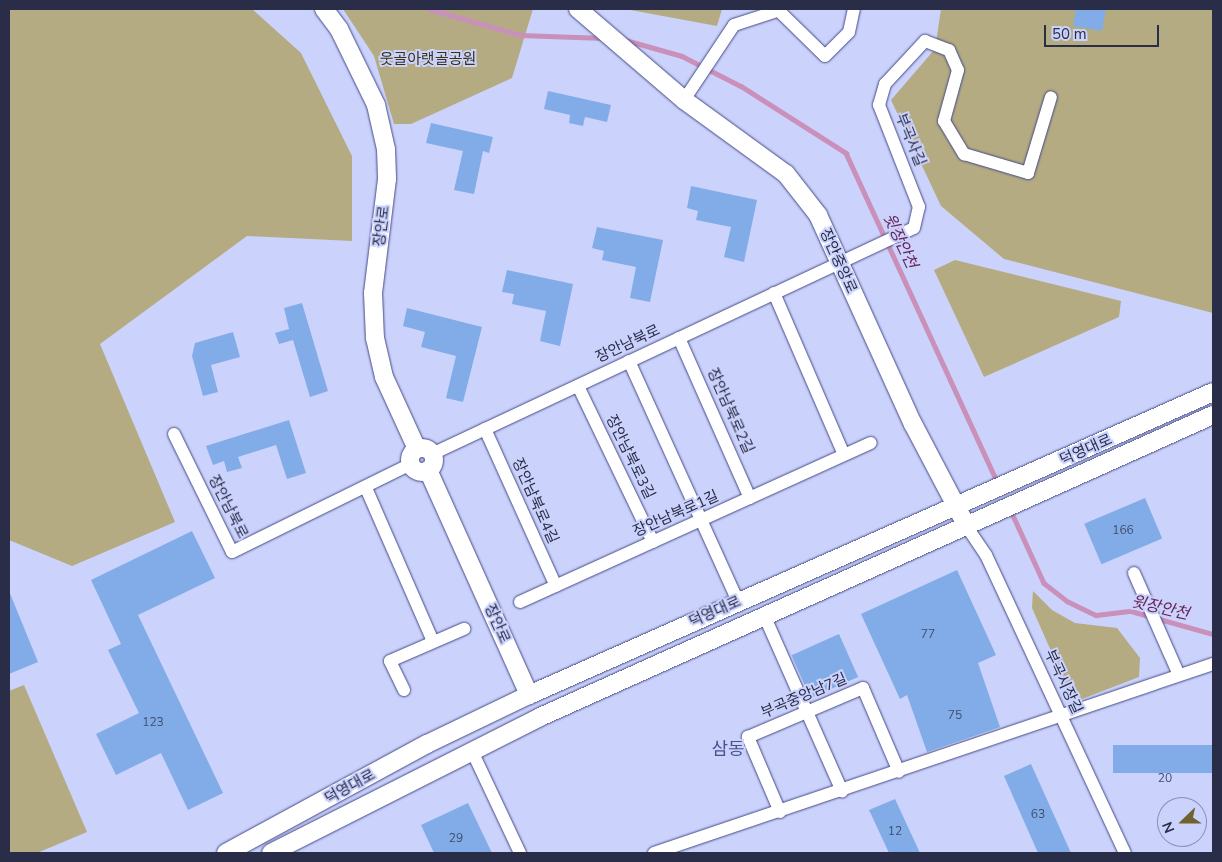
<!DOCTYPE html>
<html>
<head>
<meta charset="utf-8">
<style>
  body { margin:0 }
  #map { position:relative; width:1222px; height:862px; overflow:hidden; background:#cbd2fc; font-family:"Nunito Sans","Noto Sans KR",sans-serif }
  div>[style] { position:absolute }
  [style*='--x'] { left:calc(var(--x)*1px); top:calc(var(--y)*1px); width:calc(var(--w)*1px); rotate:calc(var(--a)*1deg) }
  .green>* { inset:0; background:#b4ab82 }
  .stream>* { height:4.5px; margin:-2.25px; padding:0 2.25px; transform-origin:2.25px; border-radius:2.25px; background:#c990ba }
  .building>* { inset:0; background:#82ace7; transform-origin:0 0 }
  .roads { filter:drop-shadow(0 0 1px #444a85) drop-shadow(0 0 1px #444a85) }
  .street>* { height:12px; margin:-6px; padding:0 6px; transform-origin:6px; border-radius:6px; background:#fff }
  .secondary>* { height:18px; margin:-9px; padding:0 9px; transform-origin:9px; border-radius:9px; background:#fff }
  .secondary>.ring { margin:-9px; padding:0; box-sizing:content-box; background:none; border:18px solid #fff; border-radius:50% }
  span { translate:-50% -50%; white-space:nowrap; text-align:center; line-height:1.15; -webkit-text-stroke:4px #cbd2fc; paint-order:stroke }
  .number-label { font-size:12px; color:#3f4d70 }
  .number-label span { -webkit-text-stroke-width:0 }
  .park-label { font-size:15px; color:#393214 }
  .street-label { font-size:15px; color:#292d48 }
  .water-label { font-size:16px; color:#672459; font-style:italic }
  .quarter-label { font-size:18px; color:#4a518d }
  .frame { position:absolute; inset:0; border:10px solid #292d48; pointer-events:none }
  .north { position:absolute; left:1157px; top:797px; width:50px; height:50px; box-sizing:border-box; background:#cbd2fc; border:1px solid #8a90b4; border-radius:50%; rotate:248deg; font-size:14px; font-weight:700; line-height:20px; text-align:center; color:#292d48 }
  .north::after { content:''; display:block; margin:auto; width:18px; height:22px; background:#6e622f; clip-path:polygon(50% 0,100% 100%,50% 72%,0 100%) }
  .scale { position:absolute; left:1044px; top:25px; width:115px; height:22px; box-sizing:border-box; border:2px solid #292d48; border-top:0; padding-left:6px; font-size:15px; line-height:18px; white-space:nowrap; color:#292d48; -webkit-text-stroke:4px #cbd2fc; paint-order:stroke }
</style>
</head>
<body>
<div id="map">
  <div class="green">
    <i style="clip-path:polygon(9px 9px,252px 9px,301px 53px,352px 156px,352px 241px,247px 236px,100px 344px,175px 522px,72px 566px,9px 540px)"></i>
    <i style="clip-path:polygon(343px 9px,533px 9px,512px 78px,411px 124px,394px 124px,374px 56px)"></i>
    <i style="clip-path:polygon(625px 9px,722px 9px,717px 26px)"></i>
    <i style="clip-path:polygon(941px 9px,1213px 9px,1213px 313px,1004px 259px,941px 206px,891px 100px,935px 49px)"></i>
    <i style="clip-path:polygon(955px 260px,1121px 301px,1119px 317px,984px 377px,934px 270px)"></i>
    <i style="clip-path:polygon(1033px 591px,1052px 610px,1075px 623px,1117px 628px,1140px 658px,1139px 677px,1082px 699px,1067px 687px,1032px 608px)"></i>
    <i style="clip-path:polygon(24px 685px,87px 832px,37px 853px,10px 853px,9px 691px)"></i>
  </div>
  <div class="stream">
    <i style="--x:429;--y:9;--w:95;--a:15.9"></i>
    <i style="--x:520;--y:35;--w:84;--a:2"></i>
    <i style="--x:622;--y:39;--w:62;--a:15.8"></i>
    <i style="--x:682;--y:56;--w:66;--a:27"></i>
    <i style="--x:741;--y:86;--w:125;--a:32.5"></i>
    <i style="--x:846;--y:153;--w:363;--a:65.3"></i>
    <i style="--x:1011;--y:511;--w:79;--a:65.4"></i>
    <i style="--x:1044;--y:583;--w:29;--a:38"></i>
    <i style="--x:1067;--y:601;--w:32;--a:26"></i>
    <i style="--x:1096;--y:615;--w:35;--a:-7"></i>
    <i style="--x:1131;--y:611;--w:85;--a:15.7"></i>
  </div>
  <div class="building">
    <i style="clip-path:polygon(1076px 9px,1106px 9px,1102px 31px,1073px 26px)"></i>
    <i style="clip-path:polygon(548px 91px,611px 105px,607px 122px,585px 117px,583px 126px,569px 123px,570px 115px,544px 109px)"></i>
    <i style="clip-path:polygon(431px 123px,493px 137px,489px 153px,483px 151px,474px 194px,454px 190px,463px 151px,426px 143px)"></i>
    <i style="clip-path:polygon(691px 186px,757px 200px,744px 262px,724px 257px,731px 227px,696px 220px,698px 211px,687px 208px)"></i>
    <i style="clip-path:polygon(597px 227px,663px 240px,650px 302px,630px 298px,636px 267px,602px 260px,604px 251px,592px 248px)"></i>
    <i style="clip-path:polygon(507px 270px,573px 284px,560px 346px,540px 341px,546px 311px,512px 304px,514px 294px,502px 292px)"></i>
    <i style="clip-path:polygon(302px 303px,328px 391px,310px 397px,293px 340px,279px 344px,275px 333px,289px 329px,284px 308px)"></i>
    <i style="clip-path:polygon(407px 308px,482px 327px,463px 402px,446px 398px,456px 356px,421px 347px,425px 332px,403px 326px)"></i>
    <i style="clip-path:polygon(233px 332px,240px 357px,211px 365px,218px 392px,203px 396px,192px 356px,195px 343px)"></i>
    <i style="clip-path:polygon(289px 420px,306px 473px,287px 479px,276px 445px,238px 457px,242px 468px,227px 472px,224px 461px,213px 465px,206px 446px)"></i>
    <i style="left:1145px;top:498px;width:44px;height:66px;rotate:67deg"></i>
    <i style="clip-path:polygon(192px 531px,215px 578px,138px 615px,223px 793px,188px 810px,161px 753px,116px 775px,96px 734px,139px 713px,108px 650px,121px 644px,91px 580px)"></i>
    <i style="clip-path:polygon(957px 570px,996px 655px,978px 663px,1000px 727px,927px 752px,907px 695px,900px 699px,861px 614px)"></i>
    <i style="clip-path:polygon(9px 591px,38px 662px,9px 674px)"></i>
    <i style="left:839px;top:634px;width:47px;height:52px;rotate:66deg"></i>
    <i style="left:1213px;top:745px;width:28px;height:100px;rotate:90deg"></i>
    <i style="clip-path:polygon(1031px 764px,1071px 853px,1038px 853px,1004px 776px)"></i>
    <i style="clip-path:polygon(895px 799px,920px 853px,889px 853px,869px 810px)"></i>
    <i style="clip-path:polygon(468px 803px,492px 853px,434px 853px,421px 825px)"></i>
  </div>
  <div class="roads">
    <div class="street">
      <i style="--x:777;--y:9;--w:67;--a:44.4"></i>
      <i style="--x:825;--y:56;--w:34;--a:-45"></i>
      <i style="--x:849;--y:32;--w:24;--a:-78"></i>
      <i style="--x:684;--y:100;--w:90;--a:-56.3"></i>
      <i style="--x:734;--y:25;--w:45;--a:-18"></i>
      <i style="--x:774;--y:293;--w:176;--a:66.6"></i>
      <i style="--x:679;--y:338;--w:175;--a:66.1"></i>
      <i style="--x:629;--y:361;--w:264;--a:65.6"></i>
      <i style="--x:578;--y:386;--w:173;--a:64.3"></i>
      <i style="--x:485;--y:429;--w:172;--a:65.7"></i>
      <i style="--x:174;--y:434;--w:131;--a:63.8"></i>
      <i style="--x:232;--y:552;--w:199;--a:-26.2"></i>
      <i style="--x:432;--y:454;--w:532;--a:-25.12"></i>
      <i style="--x:914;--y:228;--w:22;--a:-77"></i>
      <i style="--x:919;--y:207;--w:110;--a:-111.4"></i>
      <i style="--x:879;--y:105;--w:22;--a:-74"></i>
      <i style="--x:885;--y:84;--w:59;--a:-47.1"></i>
      <i style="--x:925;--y:41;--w:26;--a:21"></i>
      <i style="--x:949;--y:50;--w:22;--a:66"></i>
      <i style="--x:958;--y:70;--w:53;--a:105.4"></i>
      <i style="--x:944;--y:121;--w:39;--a:59"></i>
      <i style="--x:964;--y:154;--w:67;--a:16.5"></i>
      <i style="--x:1028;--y:173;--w:79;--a:-73.2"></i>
      <i style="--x:366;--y:488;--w:167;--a:66.4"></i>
      <i style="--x:967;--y:527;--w:34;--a:56"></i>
      <i style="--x:986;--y:555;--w:329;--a:65"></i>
      <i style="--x:1134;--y:573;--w:111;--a:66.2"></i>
      <i style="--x:520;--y:602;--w:385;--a:-24.4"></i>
      <i style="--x:764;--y:615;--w:193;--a:66.1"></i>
      <i style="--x:404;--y:690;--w:32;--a:-116"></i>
      <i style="--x:390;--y:661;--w:81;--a:-23.4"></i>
      <i style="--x:472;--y:751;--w:113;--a:64.8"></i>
      <i style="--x:780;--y:812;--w:82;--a:-113.1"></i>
      <i style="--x:748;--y:737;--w:125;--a:-23.1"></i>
      <i style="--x:863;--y:688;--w:91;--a:66.8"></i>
      <i style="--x:654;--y:853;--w:590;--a:-18.68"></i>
    </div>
    <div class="secondary">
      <i style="--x:324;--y:9;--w:25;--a:53"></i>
      <i style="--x:339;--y:29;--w:85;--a:64"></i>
      <i style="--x:376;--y:105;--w:45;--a:77.2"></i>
      <i style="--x:386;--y:149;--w:30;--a:88"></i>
      <i style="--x:387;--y:179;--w:115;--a:97"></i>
      <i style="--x:373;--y:293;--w:45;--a:87.5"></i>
      <i style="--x:375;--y:338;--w:40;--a:77"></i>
      <i style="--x:384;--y:377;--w:79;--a:65.4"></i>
      <i style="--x:578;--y:9;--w:140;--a:40.6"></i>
      <i style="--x:684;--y:100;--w:126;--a:36"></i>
      <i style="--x:786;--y:174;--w:52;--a:52"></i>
      <i style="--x:818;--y:215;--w:230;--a:65.6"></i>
      <i style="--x:913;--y:424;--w:116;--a:62.3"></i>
      <i class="ring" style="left:410px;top:448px;width:6px;height:6px"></i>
      <i style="--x:428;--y:470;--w:247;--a:65.8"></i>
      <i style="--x:226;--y:853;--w:229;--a:-28.5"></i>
      <i style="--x:427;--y:744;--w:113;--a:-25.7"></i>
      <i style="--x:529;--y:695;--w:748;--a:-23.89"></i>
      <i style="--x:271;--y:853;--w:301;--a:-26.8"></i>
      <i style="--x:540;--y:717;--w:738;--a:-24.17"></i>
    </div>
  </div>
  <div class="number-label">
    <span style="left:1123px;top:531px">166</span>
    <span style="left:928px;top:635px">77</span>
    <span style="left:955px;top:716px">75</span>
    <span style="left:153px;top:723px">123</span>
    <span style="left:1165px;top:779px">20</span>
    <span style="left:1038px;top:815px">63</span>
    <span style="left:895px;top:832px">12</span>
    <span style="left:456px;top:839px">29</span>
  </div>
  <div class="park-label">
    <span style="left:428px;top:60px">웃골아랫골공원</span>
  </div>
  <div class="street-label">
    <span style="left:910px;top:140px;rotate:68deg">부곡사길</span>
    <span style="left:382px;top:226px;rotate:-83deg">장안로</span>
    <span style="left:838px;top:261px;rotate:66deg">장안중앙로</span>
    <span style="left:628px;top:344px;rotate:-25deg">장안남북로</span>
    <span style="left:730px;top:411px;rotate:66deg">장안남북로2길</span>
    <span style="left:1086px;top:450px;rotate:-24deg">덕영대로</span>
    <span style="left:630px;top:457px;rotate:64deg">장안남북로3길</span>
    <span style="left:535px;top:501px;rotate:66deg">장안남북로4길</span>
    <span style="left:228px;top:507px;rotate:63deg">장안남북로</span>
    <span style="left:676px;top:514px;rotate:-24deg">장안남북로1길</span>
    <span style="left:715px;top:612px;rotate:-24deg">덕영대로</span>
    <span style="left:497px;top:624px;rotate:66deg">장안로</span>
    <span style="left:1063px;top:682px;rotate:65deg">부곡시장길</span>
    <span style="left:804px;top:696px;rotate:-23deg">부곡중앙남7길</span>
    <span style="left:350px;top:787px;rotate:-29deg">덕영대로</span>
  </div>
  <div class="water-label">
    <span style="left:900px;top:241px;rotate:65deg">윗장안천</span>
    <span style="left:1160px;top:608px;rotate:13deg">윗장안천</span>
  </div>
  <div class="quarter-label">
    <span style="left:728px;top:749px">삼동</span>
  </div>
  <div class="frame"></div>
  <div class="north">N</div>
  <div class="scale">50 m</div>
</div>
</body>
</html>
